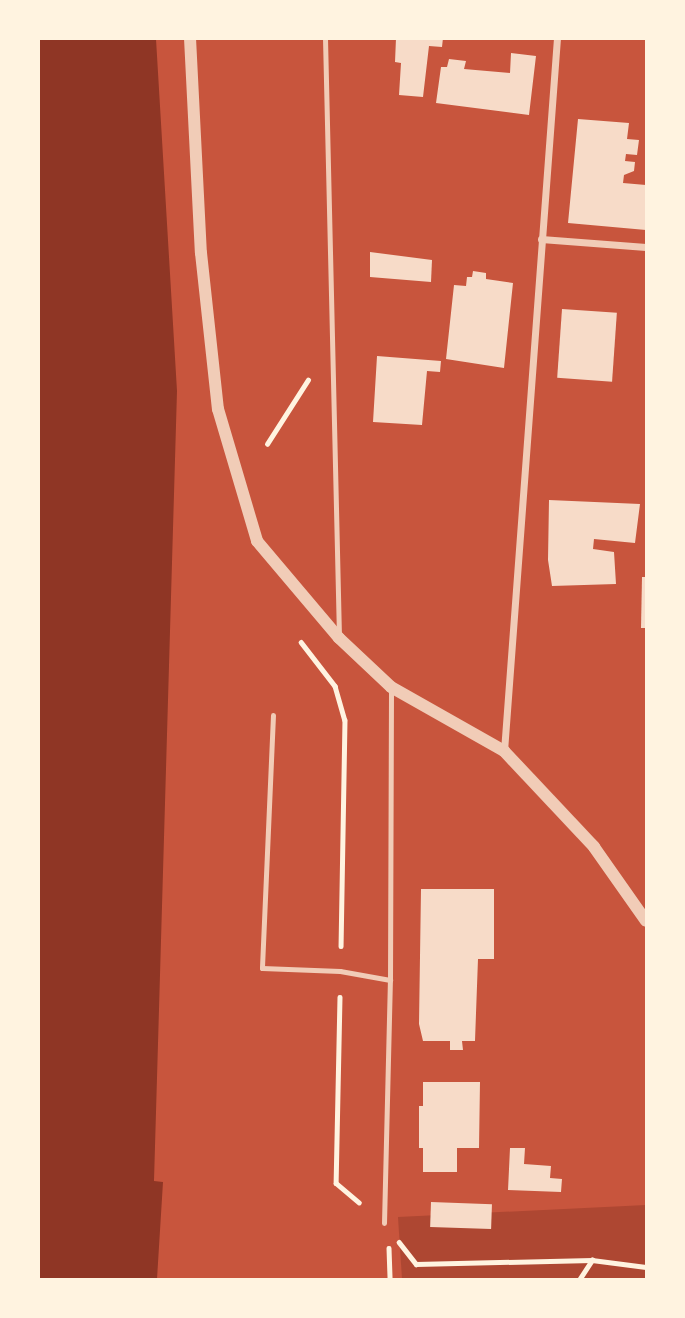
<!DOCTYPE html>
<html>
<head>
<meta charset="utf-8">
<style>
  body { margin:0 }
  #map { position:relative; width:685px; height:1318px; overflow:hidden; background:#c8553d; font-family:"Public Sans",sans-serif }
  div>[style] { position:absolute }
  [style*='--x'] { left:calc(var(--x)*1px); top:calc(var(--y)*1px); width:calc(var(--w)*1px); rotate:calc(var(--a)*1deg) }
  .green>* { inset:0; background:#ae4732 }
  .water>* { inset:0; background:#8f3625 }
  .building>* { inset:0; background:#f7dbc8; transform-origin:0 0 }
  .path>* { height:4.5px; margin:-2.25px; padding:0 2.25px; transform-origin:2.25px; border-radius:2.25px; background:#fff3e0 }
  .service>* { height:5px; margin:-2.5px; padding:0 2.5px; transform-origin:2.5px; border-radius:2.5px; background:#f1ccb7 }
  .minor>* { height:7px; margin:-3.5px; padding:0 3.5px; transform-origin:3.5px; border-radius:3.5px; background:#f1ccb7 }
  .tertiary>* { height:12px; margin:-6px; padding:0 6px; transform-origin:6px; border-radius:6px; background:#f1ccb7 }
  span { translate:-50% -50%; white-space:nowrap; text-align:center; line-height:1.15; -webkit-text-stroke:6px #fff3e0; paint-order:stroke }
  .frame { position:absolute; inset:0; border:40px solid #fff3e0; pointer-events:none }
</style>
</head>
<body>
<div id="map">
  <div class="green">
    <i style="clip-path:polygon(646px 1205px,646px 1279px,402px 1279px,398px 1217px)"></i>
  </div>
  <div class="water">
    <i style="clip-path:polygon(38px 39px,156px 39px,177px 391px,154px 1181px,163px 1182px,157px 1279px,39px 1279px)"></i>
  </div>
  <div class="building">
    <i style="clip-path:polygon(396px 38px,443px 38px,442px 47px,429px 46px,423px 97px,399px 95px,401px 63px,395px 62px)"></i>
    <i style="clip-path:polygon(511px 53px,536px 56px,529px 115px,436px 103px,441px 67px,447px 67px,449px 59px,466px 61px,464px 69px,510px 73px)"></i>
    <i style="clip-path:polygon(578px 119px,629px 123px,627px 139px,639px 140px,637px 155px,626px 154px,625px 161px,635px 162px,634px 171px,624px 175px,623px 183px,646px 185px,646px 230px,568px 223px)"></i>
    <i style="clip-path:polygon(370px 252px,432px 260px,431px 282px,370px 277px)"></i>
    <i style="clip-path:polygon(473px 271px,486px 273px,486px 279px,513px 283px,504px 368px,446px 359px,454px 285px,466px 286px,467px 277px,472px 277px)"></i>
    <i style="left:562px;top:309px;width:55px;height:69px;rotate:4deg"></i>
    <i style="clip-path:polygon(377px 356px,441px 361px,440px 372px,427px 371px,422px 425px,373px 422px)"></i>
    <i style="clip-path:polygon(549px 500px,640px 504px,635px 543px,594px 539px,593px 549px,614px 552px,616px 584px,552px 586px,548px 560px)"></i>
    <i style="clip-path:polygon(642px 577px,646px 577px,646px 628px,641px 628px)"></i>
    <i style="clip-path:polygon(421px 889px,494px 889px,494px 959px,478px 959px,475px 1041px,462px 1041px,463px 1050px,450px 1050px,450px 1041px,423px 1041px,419px 1024px)"></i>
    <i style="clip-path:polygon(423px 1082px,480px 1082px,479px 1148px,457px 1148px,457px 1172px,423px 1172px,423px 1148px,419px 1148px,419px 1106px,423px 1106px)"></i>
    <i style="clip-path:polygon(510px 1148px,525px 1148px,524px 1164px,551px 1166px,550px 1178px,562px 1179px,561px 1192px,508px 1190px)"></i>
    <i style="left:431px;top:1202px;width:61px;height:25px;rotate:2deg"></i>
  </div>
  <div class="path">
    <i style="--x:267;--y:444;--w:76;--a:-57.4"></i>
    <i style="--x:301;--y:642;--w:56;--a:52.3"></i>
    <i style="--x:335;--y:686;--w:35;--a:74"></i>
    <i style="--x:345;--y:720;--w:226;--a:91"></i>
    <i style="--x:340;--y:997;--w:186;--a:91.2"></i>
    <i style="--x:336;--y:1183;--w:30;--a:40"></i>
    <i style="--x:399;--y:1242;--w:28;--a:52"></i>
    <i style="--x:416;--y:1264;--w:176;--a:-1.3"></i>
    <i style="--x:592;--y:1260;--w:54;--a:7.4"></i>
    <i style="--x:389;--y:1248;--w:32;--a:88"></i>
    <i style="--x:579;--y:1280;--w:24;--a:-57"></i>
  </div>
  <div class="service">
    <i style="--x:325;--y:38;--w:597;--a:88.66"></i>
    <i style="--x:273;--y:715;--w:253;--a:92.5"></i>
    <i style="--x:262;--y:968;--w:78;--a:2.2"></i>
    <i style="--x:340;--y:971;--w:51;--a:10.2"></i>
    <i style="--x:384;--y:1223;--w:243;--a:-88.6"></i>
    <i style="--x:390;--y:980;--w:290;--a:-89.8"></i>
  </div>
  <div class="minor">
    <i style="--x:541;--y:239;--w:105;--a:4.4"></i>
    <i style="--x:504;--y:751;--w:715;--a:-85.75"></i>
  </div>
  <div class="tertiary">
    <i style="--x:190;--y:38;--w:215;--a:87.1"></i>
    <i style="--x:201;--y:253;--w:157;--a:83.8"></i>
    <i style="--x:218;--y:409;--w:138;--a:73.5"></i>
    <i style="--x:257;--y:541;--w:127;--a:49.8"></i>
    <i style="--x:339;--y:638;--w:71;--a:43.3"></i>
    <i style="--x:391;--y:687;--w:130;--a:29.5"></i>
    <i style="--x:504;--y:751;--w:132;--a:46.8"></i>
    <i style="--x:594;--y:847;--w:90;--a:54.9"></i>
  </div>
  <div class="frame"></div>
</div>
</body>
</html>
